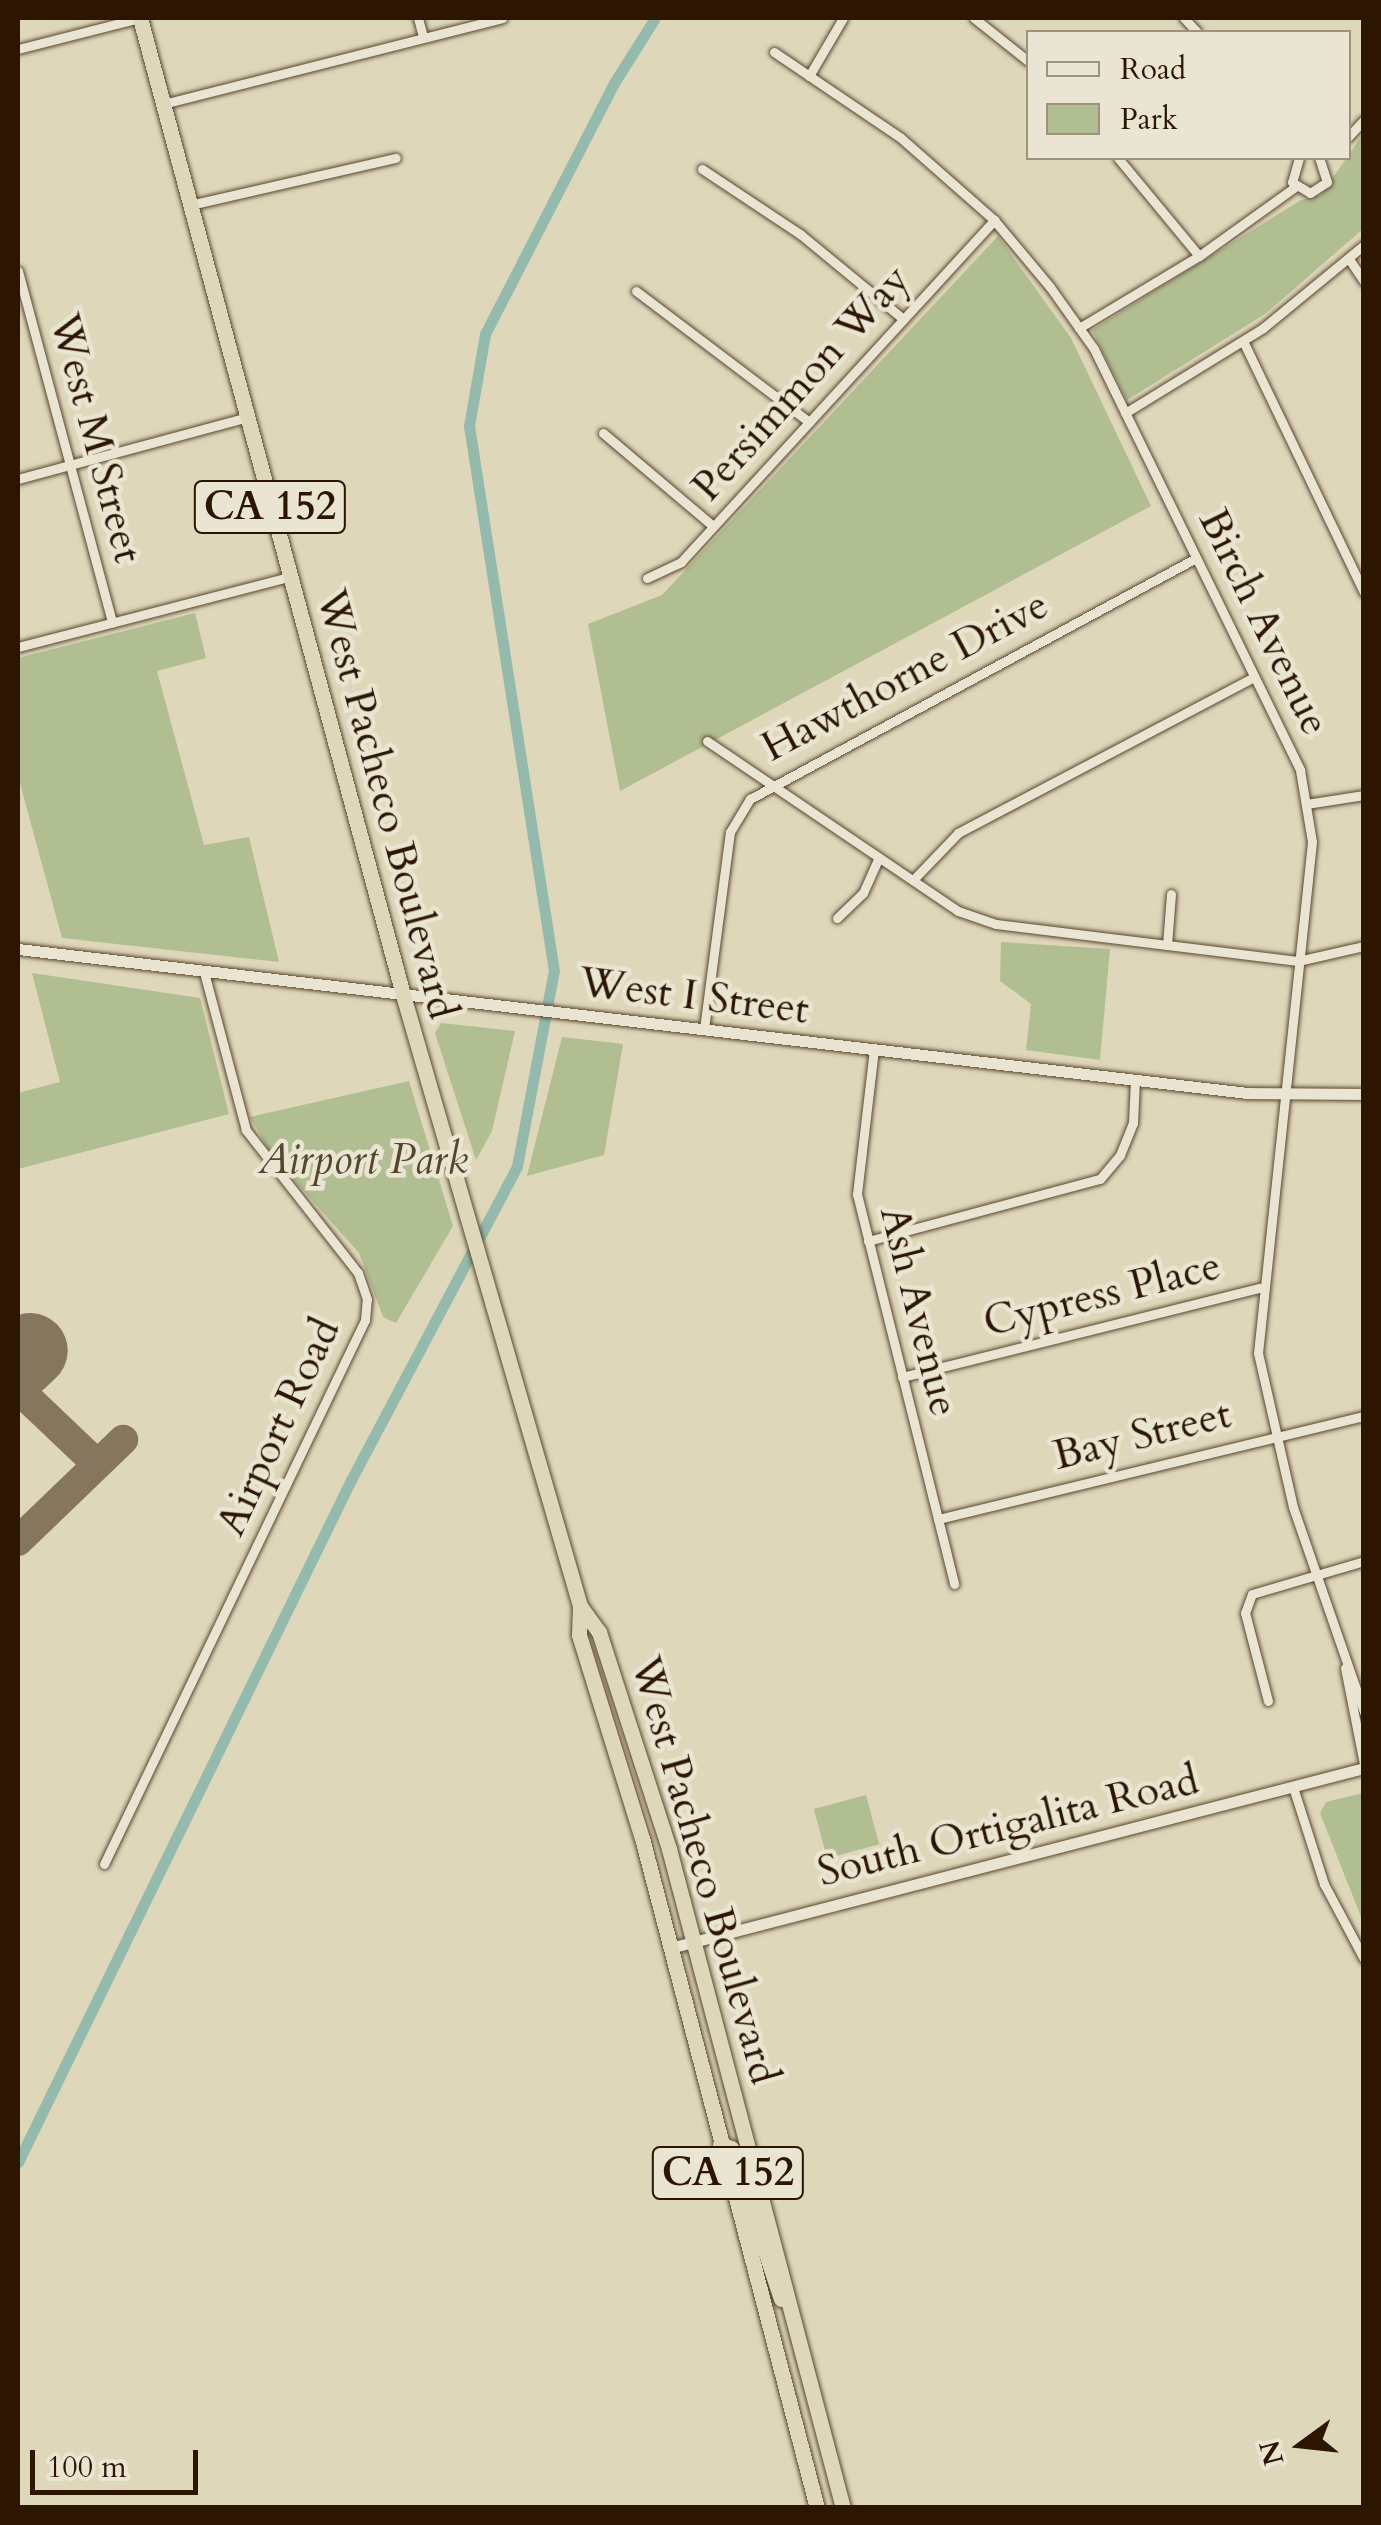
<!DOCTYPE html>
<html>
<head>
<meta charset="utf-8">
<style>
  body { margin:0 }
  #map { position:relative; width:1381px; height:2525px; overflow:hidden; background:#dfd7ba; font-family:Cardo,serif }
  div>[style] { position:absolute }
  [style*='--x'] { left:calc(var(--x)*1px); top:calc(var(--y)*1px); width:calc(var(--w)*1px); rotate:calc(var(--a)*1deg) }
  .green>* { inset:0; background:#b0be91; transform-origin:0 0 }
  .canal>* { height:11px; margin:-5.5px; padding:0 5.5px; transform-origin:5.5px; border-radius:5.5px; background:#93baad }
  .taxiway>* { height:30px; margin:-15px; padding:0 15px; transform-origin:15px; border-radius:15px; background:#86765e }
  .runway>* { height:75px; margin:-37.5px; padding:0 37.5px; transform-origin:37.5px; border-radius:37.5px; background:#86765e }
  .roads { filter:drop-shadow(0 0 2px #59462f) drop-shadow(0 0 2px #59462f) }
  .minor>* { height:9px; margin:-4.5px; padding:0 4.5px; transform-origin:4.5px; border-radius:4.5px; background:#eae5d2 }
  .tertiary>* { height:11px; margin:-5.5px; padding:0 5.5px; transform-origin:5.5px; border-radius:5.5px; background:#eae5d2 }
  .trunk>* { height:15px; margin:-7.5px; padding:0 7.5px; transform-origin:7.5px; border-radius:7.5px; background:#dfd7ba }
  span { translate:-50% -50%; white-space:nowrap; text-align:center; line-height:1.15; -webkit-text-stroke:9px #eae5d2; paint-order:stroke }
  .shield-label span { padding:2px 8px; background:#eae5d2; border:2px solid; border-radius:8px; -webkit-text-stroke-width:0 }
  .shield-label { font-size:40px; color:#2c1601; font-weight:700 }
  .street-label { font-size:42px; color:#2c1601 }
  .park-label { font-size:42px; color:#54482c; font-style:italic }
  .frame { position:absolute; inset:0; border:20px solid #2c1601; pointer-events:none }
  .legend { position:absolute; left:1026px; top:30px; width:325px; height:130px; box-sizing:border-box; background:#eae5d2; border:2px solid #9e927e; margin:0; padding:12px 18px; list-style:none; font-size:30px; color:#2c1601 }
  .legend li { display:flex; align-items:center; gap:20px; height:50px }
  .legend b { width:50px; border:2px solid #9e927e }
  .north { position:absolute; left:1251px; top:2395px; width:100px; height:100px; -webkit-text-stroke:8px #eae5d2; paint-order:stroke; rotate:255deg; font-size:28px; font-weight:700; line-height:40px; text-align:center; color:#2c1601 }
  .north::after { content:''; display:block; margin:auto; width:35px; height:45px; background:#2c1601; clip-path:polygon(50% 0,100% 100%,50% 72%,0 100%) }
  .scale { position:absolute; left:30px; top:2450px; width:168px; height:45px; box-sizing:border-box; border:5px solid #2c1601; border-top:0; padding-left:12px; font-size:30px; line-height:35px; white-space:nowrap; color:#2c1601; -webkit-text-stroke:8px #eae5d2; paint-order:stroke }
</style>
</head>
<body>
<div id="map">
  <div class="green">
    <i style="clip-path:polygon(1363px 134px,1363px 229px,1265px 314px,1127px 400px,1092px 330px,1301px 200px,1321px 195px)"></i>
    <i style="clip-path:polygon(998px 236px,1071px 338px,1151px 506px,620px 791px,588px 624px,662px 595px)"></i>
    <i style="clip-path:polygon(195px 613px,206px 658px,157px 671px,204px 845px,249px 837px,279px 962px,62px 938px,18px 776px,18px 658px)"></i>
    <i style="clip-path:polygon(1001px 942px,1110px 949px,1100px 1060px,1026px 1050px,1031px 1004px,1000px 981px)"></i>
    <i style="clip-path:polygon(32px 973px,200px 998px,229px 1114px,18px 1169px,18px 1093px,60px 1082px)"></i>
    <i style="clip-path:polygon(441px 1023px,515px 1031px,492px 1131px,476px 1160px,435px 1033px)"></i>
    <i style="clip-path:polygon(562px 1037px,623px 1044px,604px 1155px,527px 1176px)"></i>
    <i style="clip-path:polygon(409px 1081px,453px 1226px,396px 1323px,383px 1317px,359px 1253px,271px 1154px,250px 1117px)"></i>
    <i style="clip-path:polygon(1363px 1793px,1364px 1793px,1363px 1922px,1320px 1813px,1326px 1802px)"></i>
    <i style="left:866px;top:1795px;width:51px;height:54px;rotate:75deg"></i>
  </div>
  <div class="canal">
    <i style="--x:18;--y:2162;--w:759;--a:-63.98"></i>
    <i style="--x:351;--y:1480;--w:355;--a:-62.1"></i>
    <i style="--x:517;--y:1166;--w:198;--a:-79.3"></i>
    <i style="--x:554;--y:971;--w:552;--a:-98.86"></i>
    <i style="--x:469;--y:426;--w:93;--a:-80.1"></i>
    <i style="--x:485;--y:334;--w:282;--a:-62.8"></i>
    <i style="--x:614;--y:83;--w:77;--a:-57.8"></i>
  </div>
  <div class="taxiway">
    <i style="--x:18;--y:1389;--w:109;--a:43.5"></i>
    <i style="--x:18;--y:1541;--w:146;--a:-43.9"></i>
  </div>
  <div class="runway">
    <i style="--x:18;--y:1361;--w:16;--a:-43"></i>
  </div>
  <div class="roads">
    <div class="minor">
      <i style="--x:418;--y:18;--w:20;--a:75"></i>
      <i style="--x:974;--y:18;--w:69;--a:38.5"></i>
      <i style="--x:1184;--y:18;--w:19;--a:47"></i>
      <i style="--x:18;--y:49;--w:126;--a:-14.3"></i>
      <i style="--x:774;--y:52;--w:153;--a:34.1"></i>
      <i style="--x:901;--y:138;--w:124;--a:41.4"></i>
      <i style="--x:994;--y:220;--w:87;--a:50.1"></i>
      <i style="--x:1050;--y:287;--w:76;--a:54.6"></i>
      <i style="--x:1094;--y:349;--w:469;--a:63.9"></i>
      <i style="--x:1300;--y:770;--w:73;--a:80.5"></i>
      <i style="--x:1312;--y:842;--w:514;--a:96.03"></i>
      <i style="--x:1258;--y:1353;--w:158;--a:77.2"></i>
      <i style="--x:1293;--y:1507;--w:217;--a:70.9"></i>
      <i style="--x:809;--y:76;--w:67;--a:-59.6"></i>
      <i style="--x:163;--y:104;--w:350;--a:-14.2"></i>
      <i style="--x:1348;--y:137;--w:23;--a:-47"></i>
      <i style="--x:1118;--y:158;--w:127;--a:50.4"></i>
      <i style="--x:1299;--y:158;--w:25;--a:106"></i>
      <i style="--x:1292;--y:182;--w:21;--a:31"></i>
      <i style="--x:1310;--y:193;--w:20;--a:-33"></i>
      <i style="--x:1327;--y:182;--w:25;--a:-108"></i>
      <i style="--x:702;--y:169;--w:118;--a:33.6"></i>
      <i style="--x:800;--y:234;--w:134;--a:39.5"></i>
      <i style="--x:190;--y:205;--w:211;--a:-12.9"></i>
      <i style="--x:1349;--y:259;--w:27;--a:56"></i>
      <i style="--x:18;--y:271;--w:364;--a:75"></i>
      <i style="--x:636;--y:291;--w:217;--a:37.1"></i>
      <i style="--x:1079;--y:328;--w:140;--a:-31"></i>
      <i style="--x:1199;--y:256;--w:118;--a:-35.7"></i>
      <i style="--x:1243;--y:341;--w:279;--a:64.3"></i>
      <i style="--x:1125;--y:413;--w:162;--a:-31.6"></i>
      <i style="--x:1263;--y:328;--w:131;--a:-39.4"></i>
      <i style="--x:603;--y:433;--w:144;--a:40.2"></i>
      <i style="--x:18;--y:479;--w:237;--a:-15.1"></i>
      <i style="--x:647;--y:578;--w:38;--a:-25"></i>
      <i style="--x:681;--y:562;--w:464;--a:-47.5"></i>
      <i style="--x:18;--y:647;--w:279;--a:-14.5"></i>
      <i style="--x:707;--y:741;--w:303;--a:34.1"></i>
      <i style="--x:958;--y:911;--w:40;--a:18.9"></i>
      <i style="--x:996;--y:924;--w:304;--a:7"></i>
      <i style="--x:1298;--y:961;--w:68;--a:-12.8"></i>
      <i style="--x:1306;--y:804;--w:59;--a:-8.8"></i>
      <i style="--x:913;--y:880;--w:65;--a:-46.2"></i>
      <i style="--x:958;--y:833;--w:335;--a:-27.8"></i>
      <i style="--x:837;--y:918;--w:36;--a:-44"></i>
      <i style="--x:863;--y:893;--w:39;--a:-66"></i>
      <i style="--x:1167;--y:945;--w:51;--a:-85.5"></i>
      <i style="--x:704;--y:1029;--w:199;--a:-82.5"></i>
      <i style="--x:730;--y:832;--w:39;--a:-59"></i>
      <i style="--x:750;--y:799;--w:507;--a:-28.38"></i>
      <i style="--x:874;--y:1049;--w:146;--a:96.7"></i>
      <i style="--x:857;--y:1194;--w:402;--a:76"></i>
      <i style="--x:868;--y:1241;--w:240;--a:-15"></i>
      <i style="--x:1100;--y:1179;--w:31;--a:-50"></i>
      <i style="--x:1120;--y:1155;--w:35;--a:-68"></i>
      <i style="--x:1133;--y:1123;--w:44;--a:-87.4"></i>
      <i style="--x:902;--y:1377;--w:369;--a:-14"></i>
      <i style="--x:938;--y:1519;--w:438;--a:-13.6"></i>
      <i style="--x:1345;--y:1668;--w:98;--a:78.8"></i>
      <i style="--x:1268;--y:1701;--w:91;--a:-104.6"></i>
      <i style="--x:1245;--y:1613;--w:20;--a:-70"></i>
      <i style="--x:1252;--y:1594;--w:117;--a:-16.4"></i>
      <i style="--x:1293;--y:1787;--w:102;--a:72.3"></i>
      <i style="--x:1324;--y:1884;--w:85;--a:61.9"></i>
      <i style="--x:104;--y:1864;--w:603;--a:-64.37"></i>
      <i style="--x:365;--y:1320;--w:21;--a:-85"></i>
      <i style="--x:367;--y:1299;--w:28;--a:-109"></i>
      <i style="--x:358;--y:1273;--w:182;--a:-128.1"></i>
      <i style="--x:246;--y:1130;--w:163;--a:-104.9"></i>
    </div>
    <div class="tertiary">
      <i style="--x:18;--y:949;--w:1238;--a:6.68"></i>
      <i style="--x:1248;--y:1093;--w:116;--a:0.5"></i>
      <i style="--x:670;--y:1948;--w:717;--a:-14.54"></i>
    </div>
    <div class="trunk">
      <i style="--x:140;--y:18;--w:1012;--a:74.93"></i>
      <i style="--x:403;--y:995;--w:636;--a:73.84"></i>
      <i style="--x:580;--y:1606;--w:29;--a:92"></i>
      <i style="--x:579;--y:1635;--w:213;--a:72.8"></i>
      <i style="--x:642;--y:1838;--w:692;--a:75.36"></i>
      <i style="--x:580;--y:1606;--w:32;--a:54"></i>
      <i style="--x:599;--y:1632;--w:228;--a:72.1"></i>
      <i style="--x:669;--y:1849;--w:682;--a:75.21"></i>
      <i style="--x:720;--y:2144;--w:12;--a:20"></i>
      <i style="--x:731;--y:2148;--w:159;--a:71.7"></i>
    </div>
  </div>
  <div class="shield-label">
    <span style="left:270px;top:507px">CA 152</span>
    <span style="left:728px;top:2173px">CA 152</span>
  </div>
  <div class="street-label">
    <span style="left:801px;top:383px;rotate:-48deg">Persimmon Way</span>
    <span style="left:96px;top:438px;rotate:75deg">West M Street</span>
    <span style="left:1264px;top:622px;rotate:64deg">Birch Avenue</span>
    <span style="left:905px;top:676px;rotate:-28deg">Hawthorne Drive</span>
    <span style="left:387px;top:804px;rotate:75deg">West Pacheco Boulevard</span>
    <span style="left:694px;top:996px;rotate:7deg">West I Street</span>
    <span style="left:1102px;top:1294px;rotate:-14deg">Cypress Place</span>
    <span style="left:919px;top:1311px;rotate:76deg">Ash Avenue</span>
    <span style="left:278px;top:1427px;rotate:-65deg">Airport Road</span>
    <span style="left:1142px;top:1435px;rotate:-14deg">Bay Street</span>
    <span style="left:1008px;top:1826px;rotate:-14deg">South Ortigalita Road</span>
    <span style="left:705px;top:1870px;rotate:74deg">West Pacheco Boulevard</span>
  </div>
  <div class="park-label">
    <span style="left:363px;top:1160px">Airport Park</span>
  </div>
  <div class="frame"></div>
  <ul class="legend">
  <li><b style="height:12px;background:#eae5d2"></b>Road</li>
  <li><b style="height:28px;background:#b0be91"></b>Park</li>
  </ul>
  <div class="north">N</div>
  <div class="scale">100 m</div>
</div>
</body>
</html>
